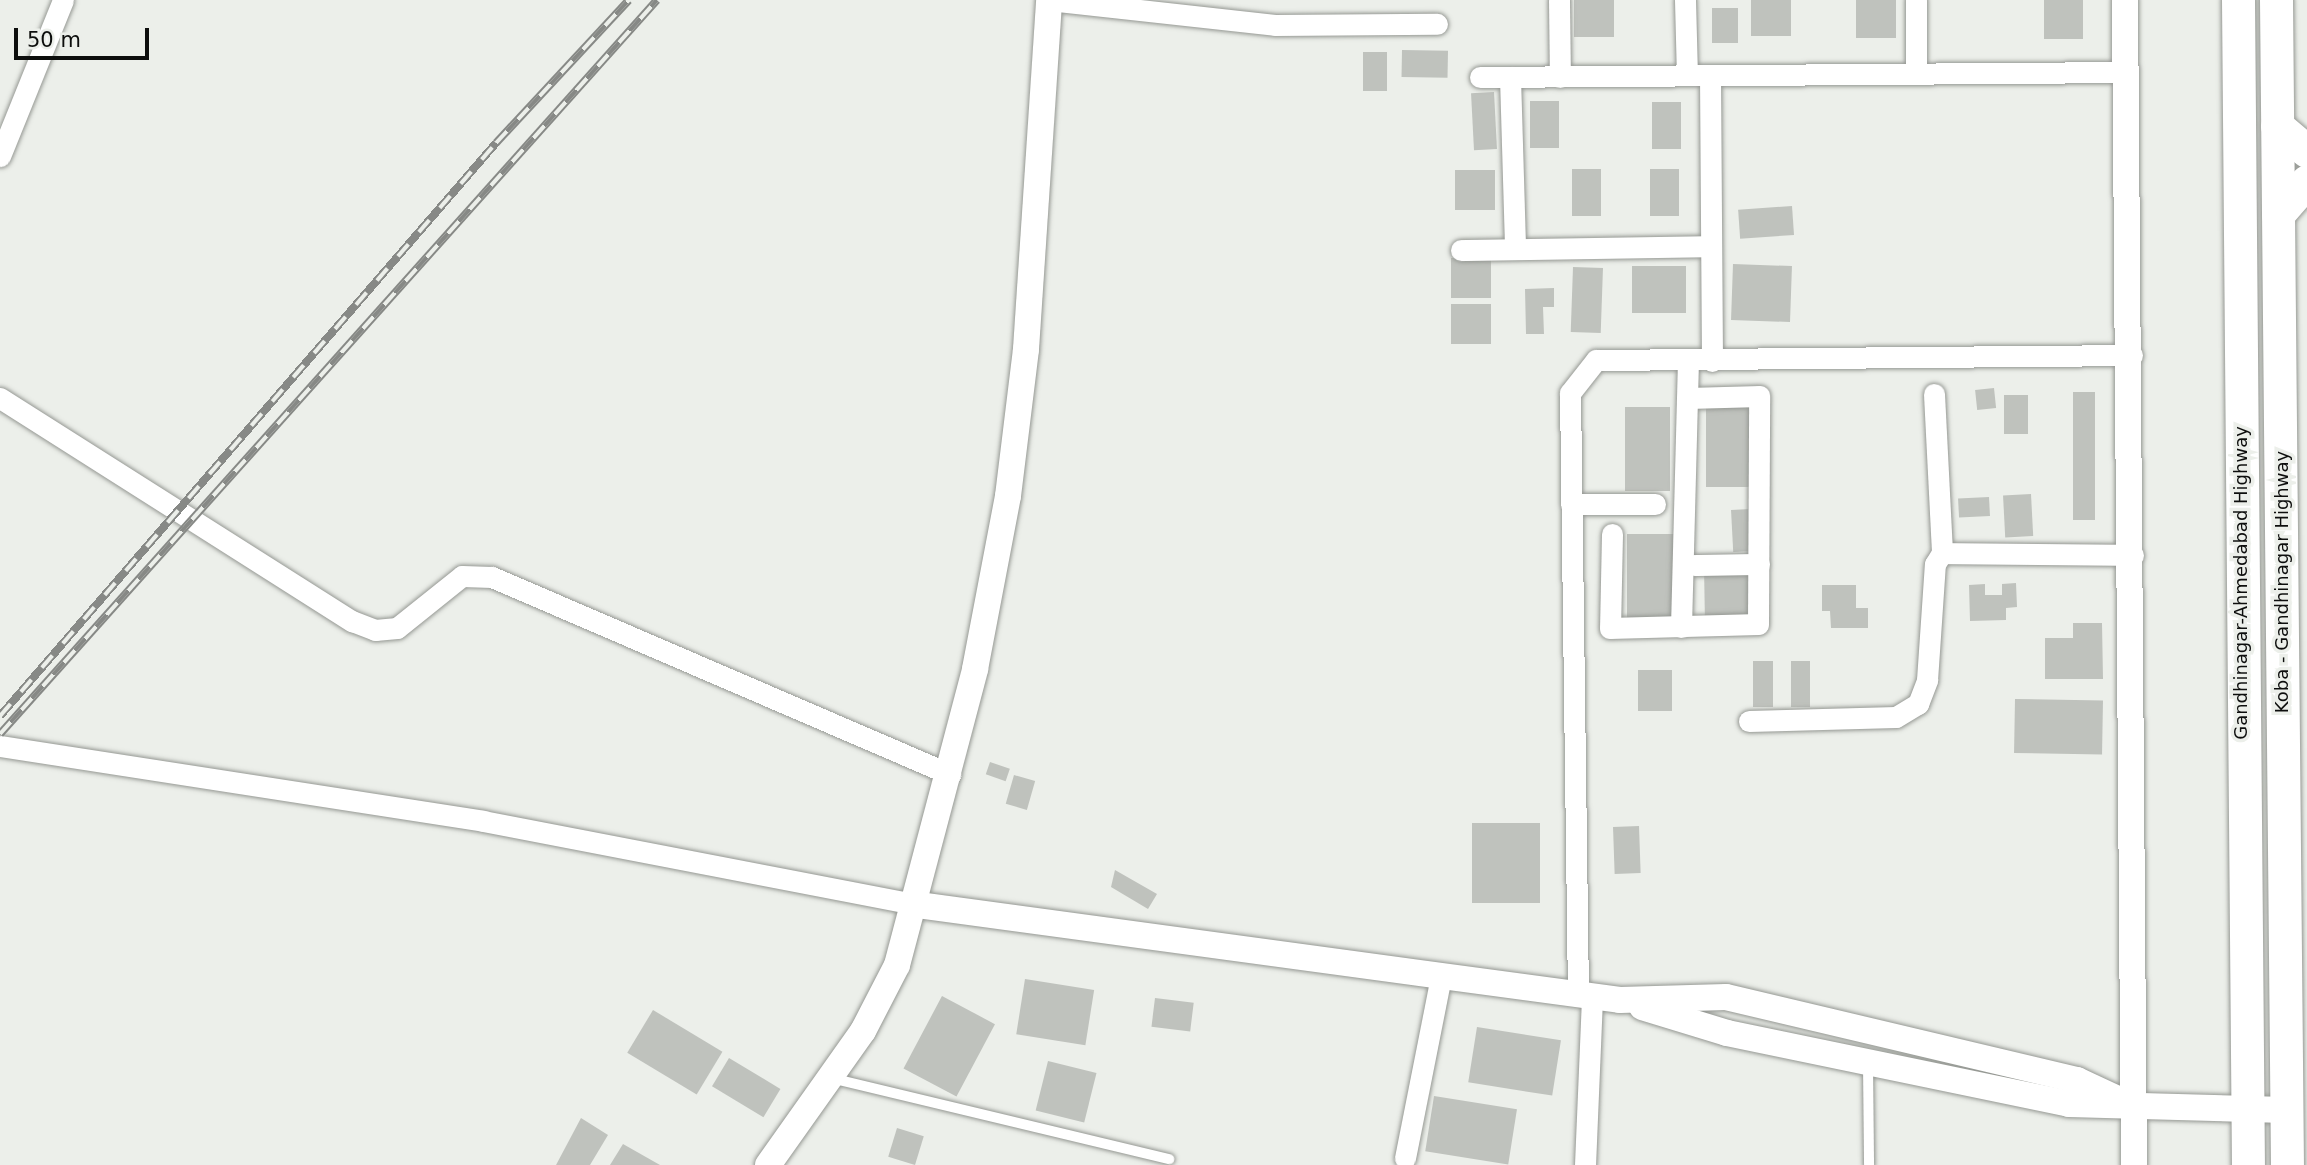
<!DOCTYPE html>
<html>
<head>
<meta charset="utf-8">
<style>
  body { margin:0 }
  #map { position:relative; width:2307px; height:1165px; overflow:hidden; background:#ecefea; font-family:"DejaVu Sans",sans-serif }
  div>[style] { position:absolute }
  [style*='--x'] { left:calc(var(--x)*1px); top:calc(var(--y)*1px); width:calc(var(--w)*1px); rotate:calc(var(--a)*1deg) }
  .building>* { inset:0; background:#bfc2bd; transform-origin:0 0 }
  .roads { filter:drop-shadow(0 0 2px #959893) drop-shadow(0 0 2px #959893) }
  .service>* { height:10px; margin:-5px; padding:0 5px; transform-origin:5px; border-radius:5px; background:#fff }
  .minor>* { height:21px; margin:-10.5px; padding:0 10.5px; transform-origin:10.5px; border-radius:10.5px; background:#fff }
  .tertiary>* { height:26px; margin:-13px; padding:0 13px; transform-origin:13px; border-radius:13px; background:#fff }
  .primary>* { height:33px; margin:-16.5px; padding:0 16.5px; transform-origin:16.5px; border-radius:16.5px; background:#fff }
  .rail>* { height:8px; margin-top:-4px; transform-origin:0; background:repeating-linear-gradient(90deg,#ecefea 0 16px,#878986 0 32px); box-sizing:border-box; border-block:2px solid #878986 }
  span { translate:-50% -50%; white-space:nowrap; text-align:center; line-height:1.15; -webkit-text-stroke:7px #ecefea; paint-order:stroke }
  .street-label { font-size:18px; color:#0d0e0d }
  .scale { position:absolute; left:14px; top:28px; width:135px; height:32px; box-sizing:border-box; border:4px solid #0d0e0d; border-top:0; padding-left:9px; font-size:21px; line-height:24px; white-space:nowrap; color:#0d0e0d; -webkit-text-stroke:5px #ecefea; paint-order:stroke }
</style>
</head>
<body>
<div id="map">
  <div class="building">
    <i style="left:1574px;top:0;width:40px;height:37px"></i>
    <i style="left:1751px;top:0;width:40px;height:36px"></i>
    <i style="left:1856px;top:0;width:40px;height:38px"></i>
    <i style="left:2044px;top:0;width:39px;height:39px"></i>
    <i style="left:1712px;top:8px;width:26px;height:35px"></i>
    <i style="left:1402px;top:50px;width:46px;height:27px;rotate:1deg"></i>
    <i style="left:1363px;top:52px;width:24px;height:39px"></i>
    <i style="left:1494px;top:92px;width:57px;height:23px;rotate:87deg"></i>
    <i style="left:1530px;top:101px;width:29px;height:47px"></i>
    <i style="left:1652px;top:102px;width:29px;height:47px"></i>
    <i style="left:1572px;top:169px;width:29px;height:47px"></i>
    <i style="left:1650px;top:169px;width:29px;height:47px"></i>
    <i style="left:1495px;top:170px;width:40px;height:40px;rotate:90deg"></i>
    <i style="left:1792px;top:206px;width:29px;height:54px;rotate:86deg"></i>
    <i style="left:1491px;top:258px;width:40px;height:40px;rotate:90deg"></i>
    <i style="left:1733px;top:264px;width:59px;height:56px;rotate:2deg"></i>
    <i style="left:1686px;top:266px;width:47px;height:54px;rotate:90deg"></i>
    <i style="left:1573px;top:267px;width:30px;height:65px;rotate:2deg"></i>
    <i style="clip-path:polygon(1554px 288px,1554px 307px,1543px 307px,1544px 334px,1526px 334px,1525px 289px)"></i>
    <i style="left:1451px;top:304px;width:40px;height:40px"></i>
    <i style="left:1994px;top:388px;width:20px;height:19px;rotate:84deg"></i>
    <i style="left:2073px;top:392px;width:22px;height:128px"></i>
    <i style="left:2004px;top:395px;width:24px;height:39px"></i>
    <i style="left:1706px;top:403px;width:45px;height:84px"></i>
    <i style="left:1625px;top:407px;width:45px;height:84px"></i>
    <i style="left:2031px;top:494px;width:42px;height:28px;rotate:87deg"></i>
    <i style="left:1989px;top:497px;width:19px;height:31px;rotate:87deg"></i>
    <i style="left:1750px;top:509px;width:42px;height:19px;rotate:87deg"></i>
    <i style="left:1627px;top:534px;width:46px;height:84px"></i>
    <i style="left:1749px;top:566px;width:54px;height:45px;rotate:89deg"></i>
    <i style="clip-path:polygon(2016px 583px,2017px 607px,2006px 608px,2006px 620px,1970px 621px,1969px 585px,1985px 584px,1985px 595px,2002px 595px,2002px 584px)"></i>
    <i style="clip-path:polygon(1822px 585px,1856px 585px,1856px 608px,1868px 608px,1868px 628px,1831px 628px,1830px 611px,1822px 611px)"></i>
    <i style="clip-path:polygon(2073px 623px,2102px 623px,2103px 679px,2045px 679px,2045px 638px,2073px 638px)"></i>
    <i style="left:1753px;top:661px;width:20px;height:46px"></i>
    <i style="left:1791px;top:661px;width:19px;height:46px"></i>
    <i style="left:1638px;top:670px;width:34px;height:41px"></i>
    <i style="left:2015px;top:699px;width:88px;height:54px;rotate:1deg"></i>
    <i style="left:990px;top:762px;width:21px;height:13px;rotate:19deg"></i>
    <i style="left:1014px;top:775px;width:22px;height:30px;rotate:16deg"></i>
    <i style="left:1472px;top:823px;width:68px;height:80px"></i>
    <i style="left:1639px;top:826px;width:47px;height:26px;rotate:88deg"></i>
    <i style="clip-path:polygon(1115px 870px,1157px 894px,1148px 909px,1111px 887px)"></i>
    <i style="left:1025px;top:979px;width:70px;height:56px;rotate:9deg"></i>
    <i style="left:942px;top:996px;width:60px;height:82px;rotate:28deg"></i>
    <i style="left:1155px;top:998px;width:39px;height:29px;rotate:7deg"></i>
    <i style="left:653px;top:1010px;width:81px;height:50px;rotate:31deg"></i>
    <i style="left:1477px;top:1027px;width:85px;height:56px;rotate:9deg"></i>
    <i style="left:729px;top:1058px;width:60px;height:33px;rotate:31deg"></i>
    <i style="left:1048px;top:1061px;width:50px;height:51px;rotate:14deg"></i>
    <i style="left:1434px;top:1096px;width:84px;height:56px;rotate:9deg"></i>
    <i style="clip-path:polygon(581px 1118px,608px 1135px,590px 1165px,556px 1165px)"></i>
    <i style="left:897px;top:1128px;width:28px;height:30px;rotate:17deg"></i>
    <i style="clip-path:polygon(623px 1144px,660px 1165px,610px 1165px)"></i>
  </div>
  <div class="roads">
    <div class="service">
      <i style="--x:1868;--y:1064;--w:101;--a:89.4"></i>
      <i style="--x:831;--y:1078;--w:348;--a:13.5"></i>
    </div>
    <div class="minor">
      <i style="--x:1049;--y:0;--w:227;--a:6.3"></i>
      <i style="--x:1275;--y:25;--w:162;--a:-0.4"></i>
      <i style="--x:1559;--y:0;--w:77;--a:89.3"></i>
      <i style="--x:1685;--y:0;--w:75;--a:88.5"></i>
      <i style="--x:1916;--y:74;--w:74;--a:-90"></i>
      <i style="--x:1710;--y:75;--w:286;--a:89.6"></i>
      <i style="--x:1480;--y:77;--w:647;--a:-0.44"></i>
      <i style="--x:1510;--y:77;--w:170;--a:88.3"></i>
      <i style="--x:0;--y:156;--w:168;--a:-68"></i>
      <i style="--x:1461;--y:250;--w:250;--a:-0.9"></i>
      <i style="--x:1934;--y:394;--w:159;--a:87.1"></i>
      <i style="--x:0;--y:398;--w:417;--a:32.4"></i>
      <i style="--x:352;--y:621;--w:25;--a:21"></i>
      <i style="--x:375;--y:630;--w:22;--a:-5"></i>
      <i style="--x:397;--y:628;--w:83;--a:-38.7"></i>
      <i style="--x:462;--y:576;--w:30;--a:2"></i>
      <i style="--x:492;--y:577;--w:499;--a:23.3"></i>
      <i style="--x:1571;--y:504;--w:84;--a:0"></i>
      <i style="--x:1612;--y:534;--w:94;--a:91.2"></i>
      <i style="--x:1610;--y:628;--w:148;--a:-1.5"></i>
      <i style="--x:1758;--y:624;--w:228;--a:-89.7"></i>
      <i style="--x:1759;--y:396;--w:70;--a:178.4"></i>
      <i style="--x:1694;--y:565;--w:65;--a:-0.9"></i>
      <i style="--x:1681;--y:627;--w:265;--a:-88.5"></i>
      <i style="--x:1749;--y:721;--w:147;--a:-1.6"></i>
      <i style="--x:1896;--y:717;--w:26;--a:-31"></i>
      <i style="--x:1918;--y:704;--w:26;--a:-69"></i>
      <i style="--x:1927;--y:680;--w:116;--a:-86.1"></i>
      <i style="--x:1935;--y:564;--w:13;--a:-58"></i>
      <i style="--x:1942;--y:553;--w:191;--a:0.6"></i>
      <i style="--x:0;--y:746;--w:489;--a:8.8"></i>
      <i style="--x:483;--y:821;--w:443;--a:10.9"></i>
      <i style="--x:1578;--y:995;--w:602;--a:-90.76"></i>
      <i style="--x:1570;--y:393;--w:42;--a:-51.8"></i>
      <i style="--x:1596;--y:360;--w:536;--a:-0.53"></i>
      <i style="--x:1405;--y:1158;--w:185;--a:-78.8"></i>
      <i style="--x:1585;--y:1165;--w:169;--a:-87.6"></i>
    </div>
    <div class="tertiary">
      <i style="--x:2125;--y:0;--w:1165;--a:89.56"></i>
      <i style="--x:918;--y:905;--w:708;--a:7.71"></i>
      <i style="--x:1620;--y:1000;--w:106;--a:-1.6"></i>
      <i style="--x:1726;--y:997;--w:361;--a:13.3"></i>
      <i style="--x:2077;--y:1080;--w:64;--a:25"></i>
      <i style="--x:1642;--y:1007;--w:89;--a:17"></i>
      <i style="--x:1727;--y:1033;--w:349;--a:11.7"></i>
      <i style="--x:2069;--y:1104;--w:217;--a:1.6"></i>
      <i style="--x:768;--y:1165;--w:164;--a:-54.7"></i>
      <i style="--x:863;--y:1031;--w:74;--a:-62.7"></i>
      <i style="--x:897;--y:965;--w:306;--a:-75.2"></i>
      <i style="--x:975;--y:669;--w:176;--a:-79.2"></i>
      <i style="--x:1008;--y:496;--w:148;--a:-83"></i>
      <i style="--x:1026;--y:349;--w:350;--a:-86.2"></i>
    </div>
    <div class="primary">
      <i style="--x:2238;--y:0;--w:1165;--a:89.51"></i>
      <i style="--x:2276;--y:0;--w:1165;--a:89.46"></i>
      <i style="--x:2277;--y:126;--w:39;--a:40"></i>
      <i style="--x:2278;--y:214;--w:44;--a:-48.7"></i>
    </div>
  </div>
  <div class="rail">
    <i style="--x:0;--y:716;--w:758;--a:-49.12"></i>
    <i style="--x:496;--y:143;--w:195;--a:-47.1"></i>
    <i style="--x:0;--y:734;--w:985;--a:-48.17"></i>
  </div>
  <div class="street-label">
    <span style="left:2282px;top:582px;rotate:-90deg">Koba - Gandhinagar Highway</span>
    <span style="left:2241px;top:583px;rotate:-90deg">Gandhinagar-Ahmedabad Highway</span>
  </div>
  <div class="scale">50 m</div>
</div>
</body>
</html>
